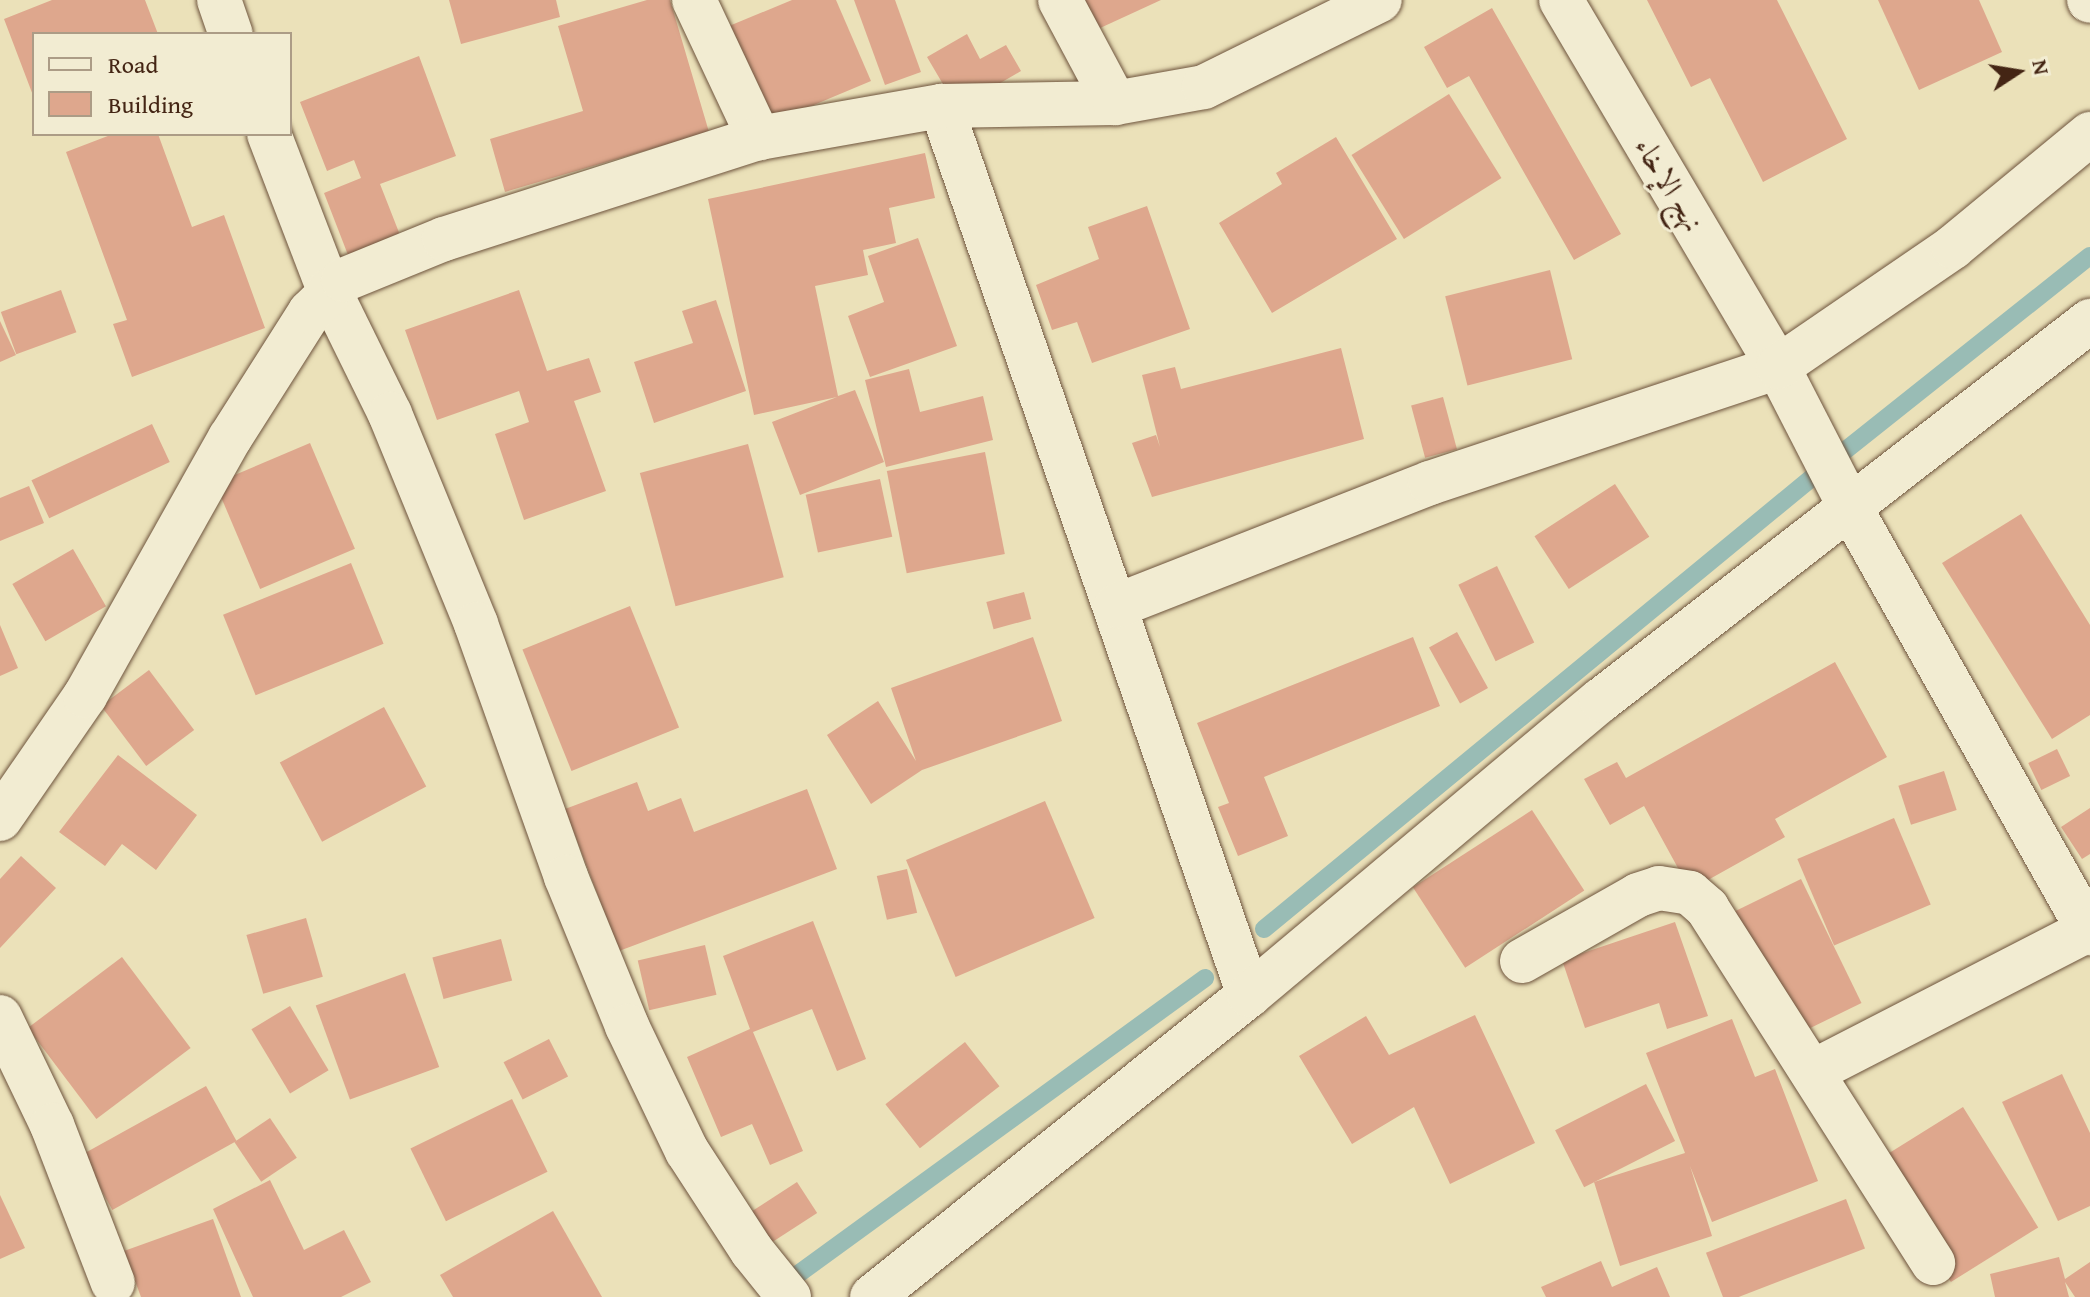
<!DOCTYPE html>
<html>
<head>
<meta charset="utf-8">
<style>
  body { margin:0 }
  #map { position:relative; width:2090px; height:1297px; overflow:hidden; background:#ebe1b9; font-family:"Gentium Book Plus",Amiri,serif }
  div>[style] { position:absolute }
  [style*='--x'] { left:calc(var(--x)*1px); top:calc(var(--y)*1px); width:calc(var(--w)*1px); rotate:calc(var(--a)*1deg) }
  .stream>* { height:18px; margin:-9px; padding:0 9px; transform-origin:9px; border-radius:9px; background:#99bcb5 }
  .building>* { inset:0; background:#dea78d; transform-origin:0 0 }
  .roads { filter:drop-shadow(0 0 2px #6e543d) drop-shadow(0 0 2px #6e543d) }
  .minor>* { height:44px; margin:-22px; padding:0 22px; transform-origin:22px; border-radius:22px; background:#f2ecd2 }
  span { translate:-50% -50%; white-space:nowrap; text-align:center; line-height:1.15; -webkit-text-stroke:6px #f2ecd2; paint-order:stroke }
  .street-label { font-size:30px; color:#442514 }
  .legend { position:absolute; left:32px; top:32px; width:260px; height:104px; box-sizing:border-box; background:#f2ecd2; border:2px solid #ac9c86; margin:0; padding:10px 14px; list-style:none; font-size:24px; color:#442514 }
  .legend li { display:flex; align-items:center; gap:16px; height:40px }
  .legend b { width:40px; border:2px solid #ac9c86 }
  .north { position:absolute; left:1978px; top:32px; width:80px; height:80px; -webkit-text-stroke:6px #f2ecd2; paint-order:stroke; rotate:78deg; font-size:22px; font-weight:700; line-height:32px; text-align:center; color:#442514 }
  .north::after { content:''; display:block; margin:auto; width:28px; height:36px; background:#442514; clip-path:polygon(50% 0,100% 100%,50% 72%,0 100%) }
</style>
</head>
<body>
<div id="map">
  <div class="stream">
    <i style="--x:1264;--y:929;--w:742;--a:-39.48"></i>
    <i style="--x:1837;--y:457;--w:323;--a:-38.5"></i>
    <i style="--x:779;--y:1288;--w:527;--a:-36.04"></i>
  </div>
  <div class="building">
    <i style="clip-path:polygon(52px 0,145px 0,158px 34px,34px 34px,34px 98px,4px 19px)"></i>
    <i style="clip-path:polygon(449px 0,556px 0,560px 17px,461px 44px)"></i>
    <i style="clip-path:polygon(647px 0,670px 0,709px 132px,505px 192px,490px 139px,583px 111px,558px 26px)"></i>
    <i style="clip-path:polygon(792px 0,836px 0,871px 81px,759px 128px,717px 31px)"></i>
    <i style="clip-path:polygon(854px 0,895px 0,921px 72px,885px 85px)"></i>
    <i style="clip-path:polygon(1085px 0,1161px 0,1098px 29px)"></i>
    <i style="clip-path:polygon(1647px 0,1777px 0,1847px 139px,1763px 182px,1710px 78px,1691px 87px)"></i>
    <i style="clip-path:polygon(1878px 0,1979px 0,2002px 52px,1919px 90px)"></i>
    <i style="clip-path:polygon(1492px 8px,1621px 234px,1574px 260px,1469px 76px,1447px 88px,1424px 47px)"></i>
    <i style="clip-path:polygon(967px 34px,980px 59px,1006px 45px,1021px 71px,957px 108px,927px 57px)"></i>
    <i style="clip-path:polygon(419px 56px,456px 156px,380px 184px,400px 235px,348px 255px,324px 193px,361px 178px,354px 160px,327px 171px,300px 102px)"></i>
    <i style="left:1449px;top:94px;width:99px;height:115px;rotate:58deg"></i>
    <i style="clip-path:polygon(113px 134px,158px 134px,192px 227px,224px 215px,265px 328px,132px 377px,113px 324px,127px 320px,66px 152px)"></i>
    <i style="clip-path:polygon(1336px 137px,1397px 239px,1272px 313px,1219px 223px,1282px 184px,1276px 173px)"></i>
    <i style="clip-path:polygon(925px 153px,935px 198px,889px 208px,896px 243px,863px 250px,868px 275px,815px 286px,838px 396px,855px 390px,884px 462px,800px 495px,772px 422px,837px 397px,754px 415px,708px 199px)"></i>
    <i style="clip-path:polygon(1147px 206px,1190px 329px,1092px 363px,1077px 322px,1052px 330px,1036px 285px,1099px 259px,1088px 227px)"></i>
    <i style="clip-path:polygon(918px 238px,957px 346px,870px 377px,848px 316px,884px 302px,868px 256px)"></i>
    <i style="left:1550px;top:270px;width:92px;height:108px;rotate:76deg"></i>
    <i style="left:61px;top:290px;width:45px;height:64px;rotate:70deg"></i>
    <i style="clip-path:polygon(519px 290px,547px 371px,589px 358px,601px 392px,574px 401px,606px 491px,524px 520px,495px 434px,529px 422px,519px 391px,437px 420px,405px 330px)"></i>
    <i style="clip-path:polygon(716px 300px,746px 391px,654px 423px,634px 362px,693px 343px,682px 311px)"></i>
    <i style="clip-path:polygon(0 321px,16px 355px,0 362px)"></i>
    <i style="clip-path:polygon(1341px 348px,1364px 439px,1152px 497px,1132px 443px,1156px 435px,1160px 447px,1142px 375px,1175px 367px,1181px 389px)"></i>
    <i style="clip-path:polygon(909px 369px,920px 412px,983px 396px,993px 440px,886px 467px,865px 380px)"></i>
    <i style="left:1443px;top:397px;width:54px;height:33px;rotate:75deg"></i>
    <i style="left:152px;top:424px;width:42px;height:133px;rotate:65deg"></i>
    <i style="left:310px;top:443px;width:115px;height:103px;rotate:67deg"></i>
    <i style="left:748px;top:444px;width:138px;height:112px;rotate:75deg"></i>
    <i style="left:985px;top:452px;width:104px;height:100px;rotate:79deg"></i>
    <i style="left:880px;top:479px;width:59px;height:76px;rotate:78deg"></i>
    <i style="left:1615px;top:484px;width:63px;height:96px;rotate:57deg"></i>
    <i style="clip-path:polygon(29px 486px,44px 523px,0 541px,0 498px)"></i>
    <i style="clip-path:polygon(2021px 514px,2090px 625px,2090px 715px,2052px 739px,1942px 563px)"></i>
    <i style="left:73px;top:549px;width:66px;height:70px;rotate:60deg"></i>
    <i style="left:351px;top:563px;width:87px;height:138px;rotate:68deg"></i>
    <i style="left:1497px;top:566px;width:85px;height:43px;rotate:64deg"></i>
    <i style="left:1024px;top:592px;width:28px;height:39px;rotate:75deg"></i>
    <i style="left:630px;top:606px;width:131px;height:116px;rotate:68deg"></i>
    <i style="clip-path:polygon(0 625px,18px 668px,0 676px)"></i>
    <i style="left:1457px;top:632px;width:64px;height:32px;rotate:61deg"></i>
    <i style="clip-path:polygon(1033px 637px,1062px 721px,922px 770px,871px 804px,827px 735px,878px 701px,916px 761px,891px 688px)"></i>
    <i style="clip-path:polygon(1413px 637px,1440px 706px,1264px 777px,1288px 836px,1238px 856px,1218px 807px,1229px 803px,1197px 723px)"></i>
    <i style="clip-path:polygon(1835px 662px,1887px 757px,1775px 819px,1785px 837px,1690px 890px,1644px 806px,1610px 825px,1584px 779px,1617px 762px,1626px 778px)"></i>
    <i style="left:149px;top:670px;width:75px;height:60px;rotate:53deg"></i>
    <i style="left:384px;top:707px;width:90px;height:118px;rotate:62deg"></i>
    <i style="left:2057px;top:749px;width:30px;height:32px;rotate:64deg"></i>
    <i style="clip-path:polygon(118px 755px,197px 815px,156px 870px,122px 844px,105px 866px,59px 832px)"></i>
    <i style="left:1944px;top:771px;width:41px;height:48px;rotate:72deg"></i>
    <i style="clip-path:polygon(637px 782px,648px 811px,681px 798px,694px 832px,807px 789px,837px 869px,619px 951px,565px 809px)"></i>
    <i style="left:1045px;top:801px;width:127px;height:151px;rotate:67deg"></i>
    <i style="clip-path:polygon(2090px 808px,2090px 854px,2082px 859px,2061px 827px)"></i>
    <i style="left:1532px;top:810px;width:96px;height:142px;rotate:57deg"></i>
    <i style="left:1894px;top:818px;width:94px;height:105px;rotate:67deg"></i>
    <i style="clip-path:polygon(21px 856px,56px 888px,0 948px,0 879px)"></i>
    <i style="left:907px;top:869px;width:45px;height:31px;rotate:77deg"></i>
    <i style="left:1801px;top:879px;width:138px;height:86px;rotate:64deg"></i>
    <i style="left:306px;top:918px;width:61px;height:62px;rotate:74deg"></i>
    <i style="clip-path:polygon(813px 921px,866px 1059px,837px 1071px,812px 1009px,753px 1032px,803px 1151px,770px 1165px,752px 1124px,721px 1137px,687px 1057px,750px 1029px,723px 956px)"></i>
    <i style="clip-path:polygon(1675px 922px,1708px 1016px,1667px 1029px,1659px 1003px,1585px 1028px,1562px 960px)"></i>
    <i style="left:501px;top:939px;width:43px;height:71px;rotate:75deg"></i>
    <i style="left:705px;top:945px;width:51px;height:69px;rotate:77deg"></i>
    <i style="left:122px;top:957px;width:114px;height:118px;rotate:53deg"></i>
    <i style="left:405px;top:973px;width:100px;height:95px;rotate:70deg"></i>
    <i style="left:290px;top:1006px;width:75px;height:45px;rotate:59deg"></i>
    <i style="clip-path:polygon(1475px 1015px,1535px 1143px,1450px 1184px,1414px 1107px,1352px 1144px,1299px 1056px,1366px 1016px,1389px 1055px)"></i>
    <i style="clip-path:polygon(1732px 1019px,1755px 1077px,1775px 1069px,1818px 1181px,1712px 1222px,1690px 1166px,1712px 1236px,1620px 1266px,1594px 1182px,1685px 1153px,1646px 1053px)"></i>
    <i style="left:549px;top:1039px;width:42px;height:51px;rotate:63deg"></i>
    <i style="left:965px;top:1042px;width:56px;height:101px;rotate:52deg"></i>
    <i style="clip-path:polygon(2062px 1074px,2090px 1133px,2090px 1206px,2058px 1221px,2002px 1102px)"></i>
    <i style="left:1646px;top:1084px;width:64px;height:102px;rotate:63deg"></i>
    <i style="left:206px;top:1086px;width:63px;height:142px;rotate:61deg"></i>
    <i style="left:512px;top:1099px;width:81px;height:113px;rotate:64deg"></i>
    <i style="left:1963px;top:1107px;width:142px;height:103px;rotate:58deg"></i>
    <i style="left:270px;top:1118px;width:48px;height:43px;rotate:56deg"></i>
    <i style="clip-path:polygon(270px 1180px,304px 1250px,344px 1230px,371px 1282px,341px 1297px,253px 1297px,213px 1209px)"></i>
    <i style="left:797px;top:1182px;width:37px;height:58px;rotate:57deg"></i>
    <i style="clip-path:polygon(0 1195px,25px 1248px,0 1259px)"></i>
    <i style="left:1846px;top:1199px;width:53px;height:150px;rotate:69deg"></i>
    <i style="clip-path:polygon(553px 1211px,602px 1297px,453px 1297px,440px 1275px)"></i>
    <i style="clip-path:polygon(213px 1219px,241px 1297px,141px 1297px,124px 1251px)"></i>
    <i style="clip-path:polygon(2059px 1257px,2065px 1279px,2090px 1262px,2090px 1297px,2075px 1297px,2065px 1282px,2069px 1297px,1995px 1297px,1990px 1274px)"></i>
    <i style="clip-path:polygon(1601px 1261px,1612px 1287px,1657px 1267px,1670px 1297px,1546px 1297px,1541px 1287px)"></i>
  </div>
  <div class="roads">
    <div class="minor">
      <i style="--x:219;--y:0;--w:36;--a:71"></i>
      <i style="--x:694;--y:0;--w:153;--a:64.8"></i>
      <i style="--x:1060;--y:0;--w:117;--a:61.9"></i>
      <i style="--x:1561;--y:0;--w:426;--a:59.4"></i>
      <i style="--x:1778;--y:367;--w:160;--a:62.8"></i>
      <i style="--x:1851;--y:509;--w:487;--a:60.6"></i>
      <i style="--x:2089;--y:0;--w:1;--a:45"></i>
      <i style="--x:941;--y:106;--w:941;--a:70.89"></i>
      <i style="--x:269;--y:134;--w:167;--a:69"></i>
      <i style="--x:329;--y:290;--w:138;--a:63.8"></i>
      <i style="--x:390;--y:414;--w:227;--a:67.7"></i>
      <i style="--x:476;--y:624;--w:269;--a:70.4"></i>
      <i style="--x:566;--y:877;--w:161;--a:67.7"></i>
      <i style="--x:627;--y:1026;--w:139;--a:64.4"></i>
      <i style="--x:687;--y:1151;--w:119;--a:57"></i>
      <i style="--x:752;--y:1251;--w:59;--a:51.2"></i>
      <i style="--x:1116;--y:606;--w:337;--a:-21.4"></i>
      <i style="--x:1430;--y:483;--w:367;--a:-18.4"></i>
      <i style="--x:1778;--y:367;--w:212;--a:-34.4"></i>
      <i style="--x:1953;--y:247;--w:178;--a:-39.5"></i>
      <i style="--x:0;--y:819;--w:150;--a:-55.4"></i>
      <i style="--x:85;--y:696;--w:296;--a:-60.7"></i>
      <i style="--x:230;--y:438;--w:149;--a:-57.6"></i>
      <i style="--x:310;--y:312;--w:46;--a:-44.1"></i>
      <i style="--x:343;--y:280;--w:109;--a:-22.1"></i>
      <i style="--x:444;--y:239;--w:331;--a:-17.8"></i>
      <i style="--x:759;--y:138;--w:185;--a:-10"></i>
      <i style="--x:941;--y:106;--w:174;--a:-1"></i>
      <i style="--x:1115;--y:103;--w:90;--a:-10.2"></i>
      <i style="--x:1204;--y:87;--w:196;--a:-26.3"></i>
      <i style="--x:1522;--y:961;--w:133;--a:-29.6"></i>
      <i style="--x:1638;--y:895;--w:22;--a:-18"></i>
      <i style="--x:1659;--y:888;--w:31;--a:9"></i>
      <i style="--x:1690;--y:893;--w:23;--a:41"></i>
      <i style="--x:1707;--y:908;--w:421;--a:57.5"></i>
      <i style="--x:0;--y:1017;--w:120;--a:64.3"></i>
      <i style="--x:52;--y:1125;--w:169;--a:68.9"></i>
      <i style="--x:1812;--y:1072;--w:310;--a:-27.2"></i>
      <i style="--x:872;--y:1297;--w:483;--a:-38.7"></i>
      <i style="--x:1249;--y:995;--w:459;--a:-40"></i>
      <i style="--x:1601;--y:700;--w:619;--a:-37.78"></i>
    </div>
  </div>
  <div class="street-label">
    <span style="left:1670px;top:184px;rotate:59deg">نهج الإخاء</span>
  </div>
  <ul class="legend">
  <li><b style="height:10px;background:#f2ecd2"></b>Road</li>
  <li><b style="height:22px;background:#dea78d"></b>Building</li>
  </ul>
  <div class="north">N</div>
</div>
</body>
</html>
